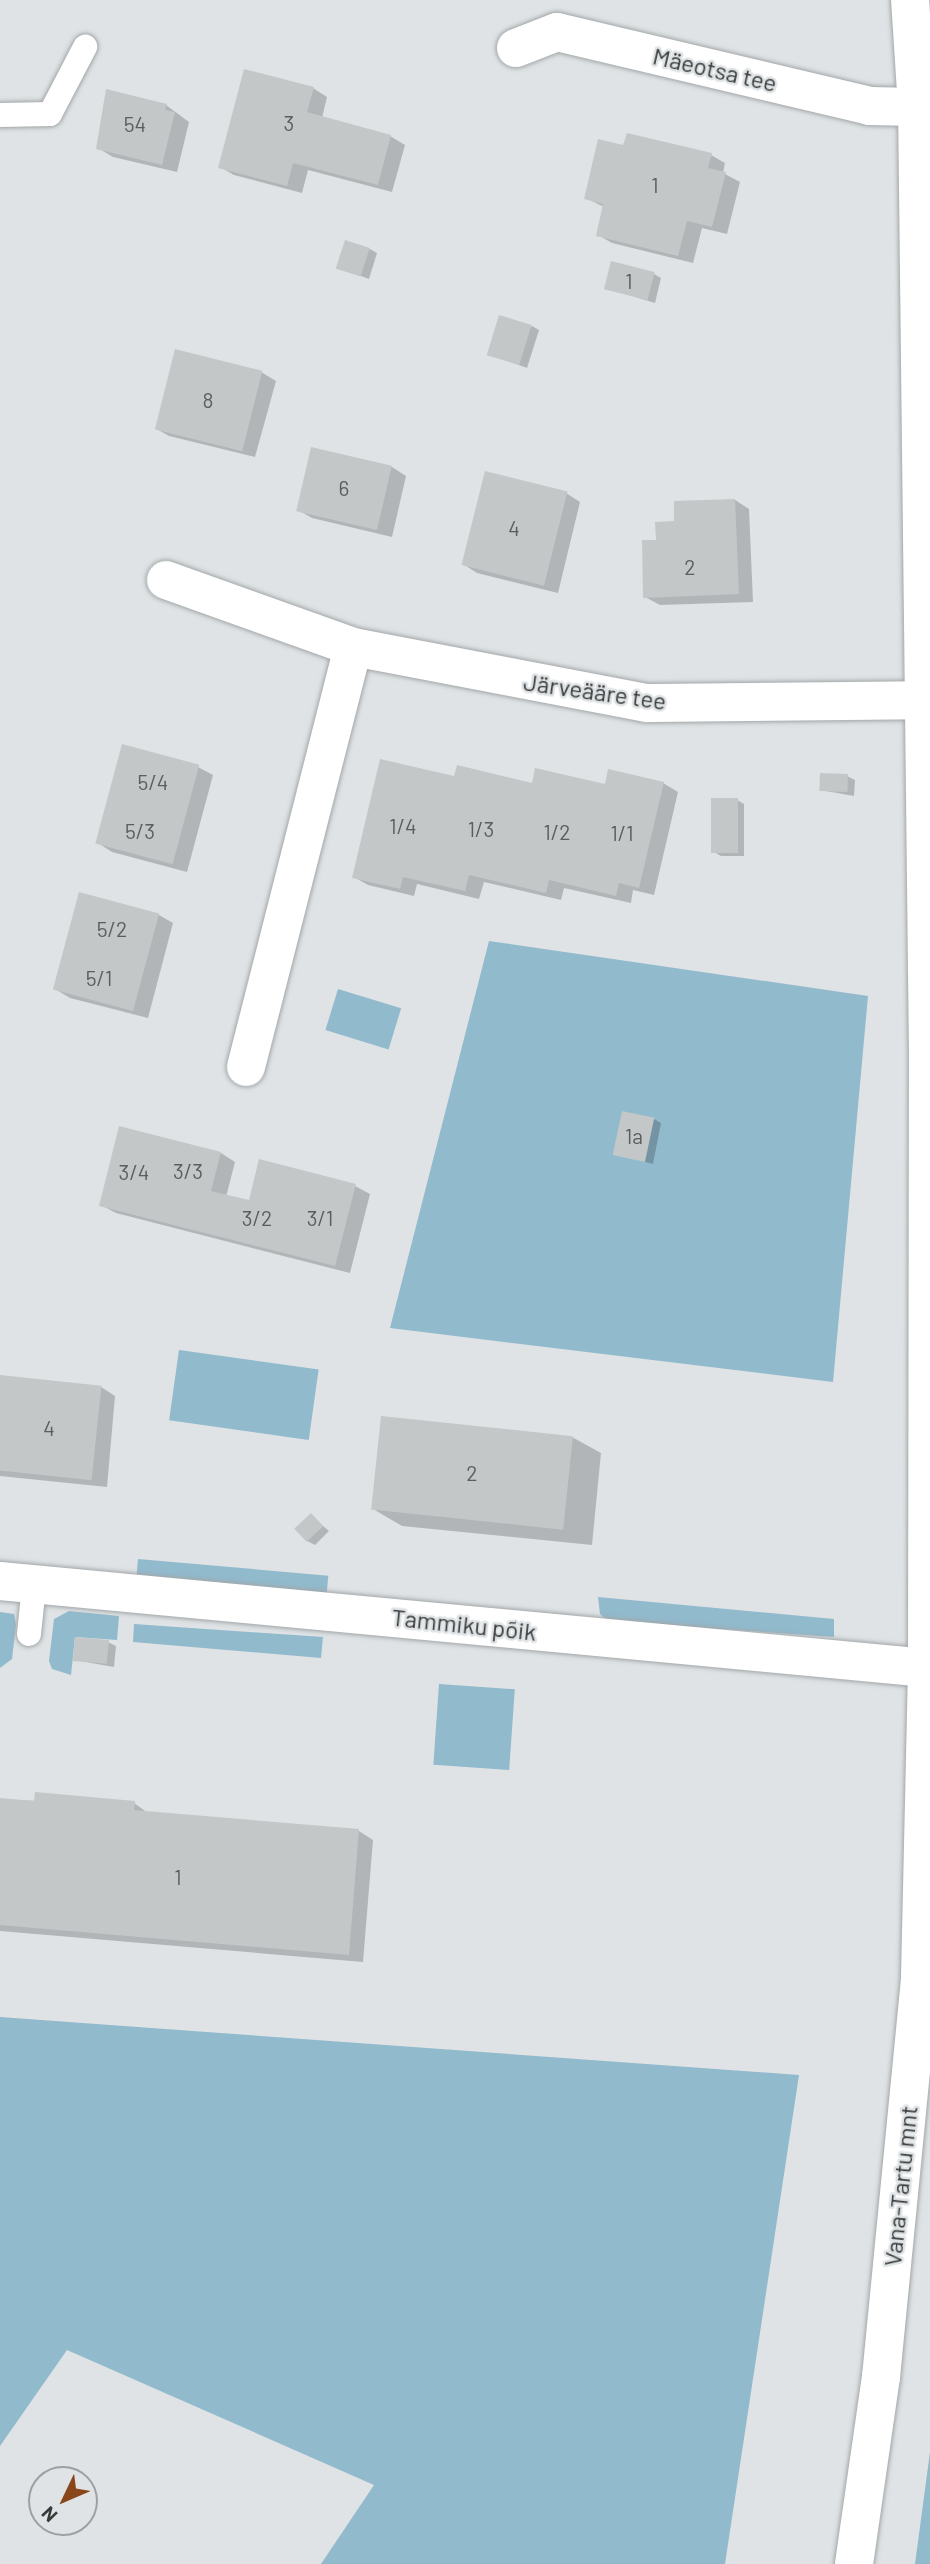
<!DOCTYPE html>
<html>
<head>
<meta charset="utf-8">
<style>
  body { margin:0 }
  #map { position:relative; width:930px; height:2564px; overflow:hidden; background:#dfe3e5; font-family:Barlow,sans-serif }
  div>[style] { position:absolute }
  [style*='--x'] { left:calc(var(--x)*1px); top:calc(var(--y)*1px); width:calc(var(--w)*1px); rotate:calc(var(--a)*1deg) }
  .green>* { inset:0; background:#91bacd; transform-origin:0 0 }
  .shadow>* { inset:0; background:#0003 }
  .building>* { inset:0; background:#c3c7c8; transform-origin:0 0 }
  .roads { filter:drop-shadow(0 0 2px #a3a7a9) drop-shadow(0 0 2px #a3a7a9) }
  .lane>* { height:24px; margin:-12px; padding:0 12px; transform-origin:12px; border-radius:12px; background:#fff }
  .street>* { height:38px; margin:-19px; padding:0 19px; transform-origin:19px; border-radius:19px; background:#fff }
  .secondary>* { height:38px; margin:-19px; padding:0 19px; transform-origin:19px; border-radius:19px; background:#fff }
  span { translate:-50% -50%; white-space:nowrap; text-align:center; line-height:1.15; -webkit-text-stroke:5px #dfe3e5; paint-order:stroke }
  .number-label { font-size:21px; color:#5c5e5e }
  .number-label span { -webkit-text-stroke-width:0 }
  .street-label { font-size:24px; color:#393b3b }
  .north { position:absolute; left:28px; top:2466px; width:70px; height:70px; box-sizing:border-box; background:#dfe3e5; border:2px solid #9da0a1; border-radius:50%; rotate:226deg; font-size:19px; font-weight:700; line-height:28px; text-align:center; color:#393b3b }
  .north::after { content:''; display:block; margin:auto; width:24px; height:32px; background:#8a461a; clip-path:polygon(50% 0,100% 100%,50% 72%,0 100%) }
</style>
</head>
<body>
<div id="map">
  <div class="green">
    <i style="clip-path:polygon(489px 941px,868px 996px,833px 1382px,390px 1328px)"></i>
    <i style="left:338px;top:989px;width:66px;height:43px;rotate:17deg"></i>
    <i style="left:179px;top:1350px;width:141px;height:71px;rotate:8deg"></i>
    <i style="left:138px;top:1559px;width:191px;height:21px;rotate:5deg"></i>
    <i style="clip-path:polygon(598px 1597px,834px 1619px,834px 1637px,608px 1621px,600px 1614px)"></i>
    <i style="clip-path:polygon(69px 1611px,119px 1616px,117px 1640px,75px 1637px,71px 1675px,52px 1669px,49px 1661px,54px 1619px)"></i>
    <i style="clip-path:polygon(0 1612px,14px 1614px,16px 1625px,12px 1659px,0 1668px)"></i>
    <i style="clip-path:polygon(134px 1624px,323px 1637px,321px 1658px,133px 1642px)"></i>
    <i style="left:439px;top:1684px;width:76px;height:81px;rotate:4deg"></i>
    <i style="clip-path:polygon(0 2017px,799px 2075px,725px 2564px,321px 2564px,374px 2485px,67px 2350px,0 2446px)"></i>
    <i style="clip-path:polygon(930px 2452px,930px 2564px,915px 2564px)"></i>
  </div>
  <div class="shadow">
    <i style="clip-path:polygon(313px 88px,327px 97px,322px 118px,390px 136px,405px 145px,392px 192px,308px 170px,302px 193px,234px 175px,220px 167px)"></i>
    <i style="clip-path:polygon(166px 105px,189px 122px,177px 172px,113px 157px,98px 148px)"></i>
    <i style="clip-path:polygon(625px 147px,711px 155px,725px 163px,723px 173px,740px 182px,727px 234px,702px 228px,693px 263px,612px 243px,598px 235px,604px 207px,586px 198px)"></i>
    <i style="clip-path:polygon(370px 249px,377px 253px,369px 279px,339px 268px)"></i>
    <i style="clip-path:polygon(654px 274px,661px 278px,655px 303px,606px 288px)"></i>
    <i style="clip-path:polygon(532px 326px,539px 330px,527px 368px,489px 354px)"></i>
    <i style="clip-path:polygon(261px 372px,276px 381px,255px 457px,169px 436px,155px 428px)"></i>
    <i style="clip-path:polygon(312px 449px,392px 467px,406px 476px,392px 537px,312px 518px,298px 510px)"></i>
    <i style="clip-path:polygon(566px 493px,580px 502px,558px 593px,477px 573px,463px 564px)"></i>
    <i style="clip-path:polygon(735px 500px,749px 509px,753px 602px,660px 605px,645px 597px,658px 542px,676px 523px)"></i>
    <i style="clip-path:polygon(198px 767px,213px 775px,187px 872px,112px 852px,98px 843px)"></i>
    <i style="clip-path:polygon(847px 776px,855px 780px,854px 796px,820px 790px)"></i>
    <i style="clip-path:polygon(456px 778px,533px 785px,663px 783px,678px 792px,654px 895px,633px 890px,631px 903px,564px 888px,561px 900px,484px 882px,479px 899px,417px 884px,414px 896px,368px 885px,354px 877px)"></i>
    <i style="clip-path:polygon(737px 800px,744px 804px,744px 856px,721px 856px,714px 852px)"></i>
    <i style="clip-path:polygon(80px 894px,159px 915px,173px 923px,148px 1018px,70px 998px,55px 989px)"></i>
    <i style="clip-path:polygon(654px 1119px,661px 1123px,653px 1164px,615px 1154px)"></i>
    <i style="clip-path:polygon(221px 1153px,235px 1162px,226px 1197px,250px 1202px,355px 1186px,370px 1194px,350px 1273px,116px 1213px,101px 1205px)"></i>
    <i style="clip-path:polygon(0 1377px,101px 1387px,115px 1396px,107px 1487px,0 1476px)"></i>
    <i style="clip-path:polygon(572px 1437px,601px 1453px,592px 1545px,402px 1526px,373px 1509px)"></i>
    <i style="clip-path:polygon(311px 1516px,329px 1531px,315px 1545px,307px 1541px)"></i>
    <i style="clip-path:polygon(108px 1642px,116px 1646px,114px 1667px,74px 1660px)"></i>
    <i style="clip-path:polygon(0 1800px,134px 1803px,148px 1813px,359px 1831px,373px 1840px,363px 1962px,0 1931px)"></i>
  </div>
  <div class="building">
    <i style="clip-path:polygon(244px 69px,314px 87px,307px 112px,391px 135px,378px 185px,293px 163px,287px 186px,218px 168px)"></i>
    <i style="clip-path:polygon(106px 89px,167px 104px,165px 110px,175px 112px,162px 165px,96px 149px)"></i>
    <i style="clip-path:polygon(627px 133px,712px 153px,708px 168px,726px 172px,712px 227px,687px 221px,678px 256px,596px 236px,603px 204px,584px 199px,598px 139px,623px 145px)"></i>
    <i style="left:345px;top:240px;width:26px;height:30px;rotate:18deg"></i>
    <i style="left:611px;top:261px;width:45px;height:29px;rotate:14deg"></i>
    <i style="left:499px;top:315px;width:34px;height:42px;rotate:17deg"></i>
    <i style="left:175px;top:349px;width:90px;height:83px;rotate:14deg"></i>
    <i style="left:311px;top:447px;width:83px;height:66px;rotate:13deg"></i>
    <i style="left:485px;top:471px;width:85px;height:97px;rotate:14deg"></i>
    <i style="clip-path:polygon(735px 499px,739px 594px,643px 598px,642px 540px,656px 540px,655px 522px,674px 521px,674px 501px)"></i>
    <i style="left:122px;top:744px;width:80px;height:103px;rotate:15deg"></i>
    <i style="clip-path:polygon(380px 759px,454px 776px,457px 765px,532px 783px,535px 768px,605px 784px,608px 769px,664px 782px,639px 888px,619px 883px,616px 896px,549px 880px,546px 893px,469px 875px,465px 891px,403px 877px,400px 889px,352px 878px)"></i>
    <i style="left:820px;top:773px;width:28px;height:18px;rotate:2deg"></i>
    <i style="left:738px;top:798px;width:55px;height:27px;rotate:90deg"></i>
    <i style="left:79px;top:892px;width:83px;height:101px;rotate:15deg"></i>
    <i style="left:622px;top:1111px;width:33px;height:45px;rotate:12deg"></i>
    <i style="clip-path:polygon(119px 1126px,221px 1152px,211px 1191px,249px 1200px,259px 1159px,356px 1184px,335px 1266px,99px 1206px)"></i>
    <i style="left:0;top:1375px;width:102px;height:95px;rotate:6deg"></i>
    <i style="left:381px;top:1416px;width:193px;height:94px;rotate:6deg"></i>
    <i style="left:311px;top:1513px;width:18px;height:23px;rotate:47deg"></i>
    <i style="left:75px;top:1637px;width:34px;height:24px;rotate:5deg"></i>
    <i style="clip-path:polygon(35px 1792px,135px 1801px,134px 1810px,359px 1829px,349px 1955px,0 1925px,0 1798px,34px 1801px)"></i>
  </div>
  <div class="roads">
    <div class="lane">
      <i style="--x:0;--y:115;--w:50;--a:-1.1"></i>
      <i style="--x:50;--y:114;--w:76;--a:-62.4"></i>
      <i style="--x:29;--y:1634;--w:48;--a:-84.1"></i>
    </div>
    <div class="street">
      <i style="--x:516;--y:48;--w:44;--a:-21.3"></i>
      <i style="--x:557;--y:32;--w:322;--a:13.3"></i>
      <i style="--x:870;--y:106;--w:47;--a:1.2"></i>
      <i style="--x:166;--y:580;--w:199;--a:19.7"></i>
      <i style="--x:353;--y:647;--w:299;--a:10.8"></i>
      <i style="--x:647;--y:703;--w:277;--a:-0.6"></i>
      <i style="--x:246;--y:1067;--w:433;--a:-75.7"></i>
      <i style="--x:0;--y:1581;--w:931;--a:5.36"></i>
    </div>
    <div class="secondary">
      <i style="--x:854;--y:2564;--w:189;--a:-81.8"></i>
      <i style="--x:881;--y:2377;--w:402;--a:-84.4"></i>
      <i style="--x:920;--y:1977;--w:309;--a:-88.7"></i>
      <i style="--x:927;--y:1668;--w:612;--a:-89.91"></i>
      <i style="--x:928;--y:1056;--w:949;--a:-90.66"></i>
      <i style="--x:917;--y:107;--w:107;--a:-93.7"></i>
    </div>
  </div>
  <div class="number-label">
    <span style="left:289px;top:123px">3</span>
    <span style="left:135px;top:124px">54</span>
    <span style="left:655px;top:185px">1</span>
    <span style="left:629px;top:281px">1</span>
    <span style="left:208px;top:400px">8</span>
    <span style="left:344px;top:488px">6</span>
    <span style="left:514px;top:528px">4</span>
    <span style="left:690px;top:567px">2</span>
    <span style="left:153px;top:782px">5/4</span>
    <span style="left:403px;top:826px">1/4</span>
    <span style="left:481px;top:829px">1/3</span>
    <span style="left:140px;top:831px">5/3</span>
    <span style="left:557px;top:832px">1/2</span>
    <span style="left:622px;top:833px">1/1</span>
    <span style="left:112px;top:929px">5/2</span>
    <span style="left:99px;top:978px">5/1</span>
    <span style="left:634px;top:1136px">1a</span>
    <span style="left:188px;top:1171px">3/3</span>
    <span style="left:134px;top:1172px">3/4</span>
    <span style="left:257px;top:1218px">3/2</span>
    <span style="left:320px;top:1218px">3/1</span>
    <span style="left:49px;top:1428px">4</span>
    <span style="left:472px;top:1473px">2</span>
    <span style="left:178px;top:1877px">1</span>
  </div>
  <div class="street-label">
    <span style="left:715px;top:69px;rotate:13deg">Mäeotsa tee</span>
    <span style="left:595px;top:691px;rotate:8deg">Järveääre tee</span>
    <span style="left:464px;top:1624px;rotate:6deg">Tammiku põik</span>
    <span style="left:900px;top:2186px;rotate:-84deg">Vana-Tartu mnt</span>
  </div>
  <div class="north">N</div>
</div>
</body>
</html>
